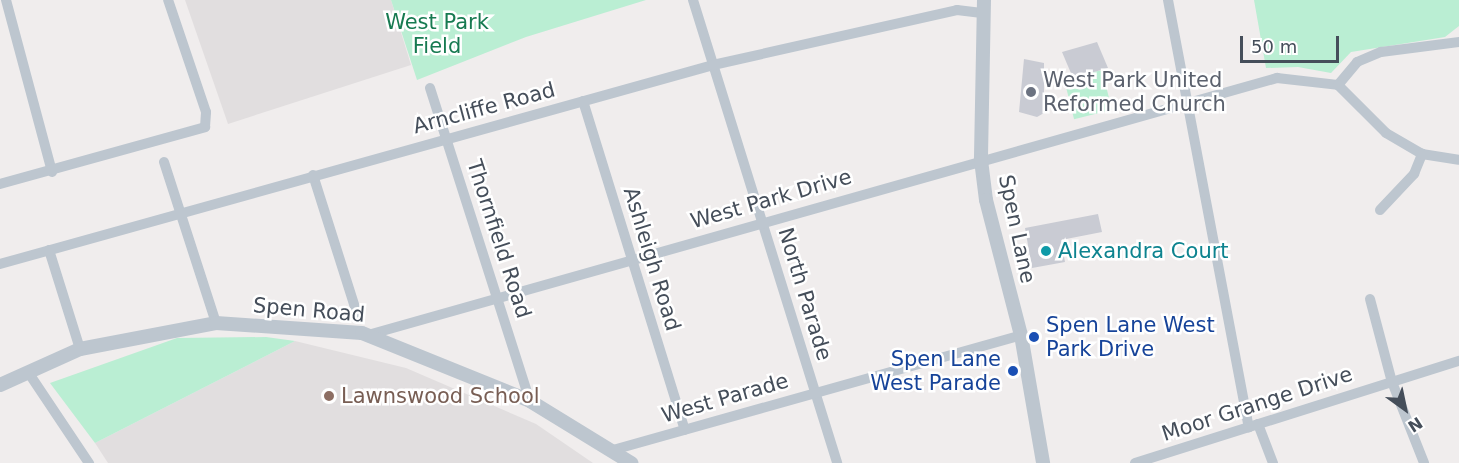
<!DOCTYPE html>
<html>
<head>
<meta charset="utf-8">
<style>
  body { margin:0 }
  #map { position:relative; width:1459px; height:463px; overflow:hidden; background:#f0eded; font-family:"DejaVu Sans",sans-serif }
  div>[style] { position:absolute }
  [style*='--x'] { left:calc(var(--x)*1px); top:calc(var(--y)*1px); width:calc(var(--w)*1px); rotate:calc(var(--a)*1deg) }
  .education>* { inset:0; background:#e1dedf }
  .green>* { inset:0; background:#baeed3; transform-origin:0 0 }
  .building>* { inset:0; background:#c9cbd3 }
  .minor>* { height:10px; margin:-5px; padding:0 5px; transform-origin:5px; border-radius:5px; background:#bdc6cf }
  .tertiary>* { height:14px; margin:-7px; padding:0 7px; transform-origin:7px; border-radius:7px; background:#bdc6cf }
  .dots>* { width:16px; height:16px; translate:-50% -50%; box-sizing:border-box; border:3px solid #fff; border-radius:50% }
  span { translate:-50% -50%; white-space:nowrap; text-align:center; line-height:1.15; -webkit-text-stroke:5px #fff; paint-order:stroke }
  .park-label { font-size:21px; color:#177a51 }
  .worship-label { font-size:21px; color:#5b616d }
  .left { translate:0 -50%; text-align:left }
  .street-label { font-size:21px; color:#454e5a }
  .culture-label { font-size:21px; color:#0d838f }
  .transit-label { font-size:21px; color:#164399 }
  .right { translate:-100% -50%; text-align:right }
  .education-label { font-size:21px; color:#785e54 }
  .north { position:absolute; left:1375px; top:379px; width:60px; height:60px; -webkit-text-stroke:4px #fff; paint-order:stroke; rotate:147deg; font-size:16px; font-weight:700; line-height:24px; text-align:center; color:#454e5a }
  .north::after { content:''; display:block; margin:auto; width:21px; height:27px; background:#454e5a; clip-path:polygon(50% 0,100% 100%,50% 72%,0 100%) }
  .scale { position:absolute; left:1240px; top:36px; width:99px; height:27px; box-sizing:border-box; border:3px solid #454e5a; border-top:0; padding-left:8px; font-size:18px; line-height:21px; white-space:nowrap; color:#454e5a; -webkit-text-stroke:4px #fff; paint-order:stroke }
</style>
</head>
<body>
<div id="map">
  <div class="education">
    <i style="clip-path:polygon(185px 0,391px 0,411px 65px,228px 124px)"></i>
    <i style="clip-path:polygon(295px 341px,406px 368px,536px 424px,593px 463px,108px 463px,95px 443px)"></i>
  </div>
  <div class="green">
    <i style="clip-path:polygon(391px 0,646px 0,526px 37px,417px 80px)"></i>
    <i style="clip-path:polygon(1254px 0,1459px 0,1459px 26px,1445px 37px,1351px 52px,1331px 73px,1298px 67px,1266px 68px)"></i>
    <i style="left:1102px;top:70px;width:41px;height:39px;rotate:76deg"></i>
    <i style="clip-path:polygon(266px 337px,295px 341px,95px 443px,50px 383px,177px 338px)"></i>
  </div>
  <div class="building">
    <i style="clip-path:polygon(1097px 42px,1108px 68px,1073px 78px,1062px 52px)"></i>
    <i style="clip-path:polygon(1024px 59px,1044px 63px,1044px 113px,1037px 117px,1019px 112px)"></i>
    <i style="clip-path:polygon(1098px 214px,1102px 232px,1061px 240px,1065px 262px,1032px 268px,1025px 228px)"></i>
  </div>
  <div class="minor">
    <i style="--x:6;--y:0;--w:178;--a:75"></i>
    <i style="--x:693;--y:0;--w:485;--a:72.7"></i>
    <i style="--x:1168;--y:0;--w:435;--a:79.3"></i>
    <i style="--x:1338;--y:85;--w:30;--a:-50"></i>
    <i style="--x:1357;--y:62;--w:26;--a:-23"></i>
    <i style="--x:1381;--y:52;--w:79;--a:-7.3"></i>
    <i style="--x:430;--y:88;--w:329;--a:72.3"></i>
    <i style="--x:583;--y:101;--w:344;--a:72.8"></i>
    <i style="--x:164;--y:162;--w:169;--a:72.1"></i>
    <i style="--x:313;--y:175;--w:149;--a:72.4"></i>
    <i style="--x:0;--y:184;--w:213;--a:-15.5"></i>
    <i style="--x:205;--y:127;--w:15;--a:-86"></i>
    <i style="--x:206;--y:112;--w:118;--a:-108.7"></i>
    <i style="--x:1380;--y:210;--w:50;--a:-46.6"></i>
    <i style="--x:1414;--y:174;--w:22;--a:-68"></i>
    <i style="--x:49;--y:250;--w:104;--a:72.6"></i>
    <i style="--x:0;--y:264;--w:740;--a:-15.59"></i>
    <i style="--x:713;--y:65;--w:250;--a:-12.7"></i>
    <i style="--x:957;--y:10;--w:25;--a:7"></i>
    <i style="--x:1370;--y:299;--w:86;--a:75.2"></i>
    <i style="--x:1392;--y:382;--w:87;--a:68.4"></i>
    <i style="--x:368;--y:335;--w:945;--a:-15.79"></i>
    <i style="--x:1277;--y:78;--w:61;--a:6.5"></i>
    <i style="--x:1338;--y:85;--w:68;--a:45"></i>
    <i style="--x:1386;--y:133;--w:42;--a:30.3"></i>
    <i style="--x:1422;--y:154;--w:37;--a:9"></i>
    <i style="--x:28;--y:372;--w:110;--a:56.2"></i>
    <i style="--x:1258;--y:424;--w:42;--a:69"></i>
    <i style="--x:613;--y:450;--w:424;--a:-15.7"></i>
    <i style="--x:1135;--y:463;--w:340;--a:-17.5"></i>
  </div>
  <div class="tertiary">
    <i style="--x:984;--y:0;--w:160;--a:91.1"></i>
    <i style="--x:981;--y:160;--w:40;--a:82.9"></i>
    <i style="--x:986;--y:200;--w:139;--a:75.5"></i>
    <i style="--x:1021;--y:335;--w:130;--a:80.2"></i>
    <i style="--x:0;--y:385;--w:88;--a:-24.2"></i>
    <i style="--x:80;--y:349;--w:138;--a:-10.8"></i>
    <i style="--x:216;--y:323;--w:146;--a:3.9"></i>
    <i style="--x:362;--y:333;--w:181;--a:22"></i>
    <i style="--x:530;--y:401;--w:119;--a:31.5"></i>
  </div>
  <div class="dots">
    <i style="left:1031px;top:92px;background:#6b7280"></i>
    <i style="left:1046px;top:251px;background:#0f9aa8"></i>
    <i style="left:1034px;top:337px;background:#1a4fb4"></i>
    <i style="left:1013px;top:371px;background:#1a4fb4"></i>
    <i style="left:329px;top:396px;background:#8d6e63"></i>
  </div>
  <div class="park-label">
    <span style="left:437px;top:34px">West Park<br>Field</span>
  </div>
  <div class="worship-label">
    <span class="left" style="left:1043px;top:92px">West Park United<br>Reformed Church</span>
  </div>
  <div class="street-label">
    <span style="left:484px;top:108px;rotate:-15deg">Arncliffe Road</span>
    <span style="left:771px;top:199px;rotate:-16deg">West Park Drive</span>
    <span style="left:1017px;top:229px;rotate:78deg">Spen Lane</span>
    <span style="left:499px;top:239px;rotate:72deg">Thornfield Road</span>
    <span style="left:652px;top:259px;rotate:73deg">Ashleigh Road</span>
    <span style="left:805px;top:294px;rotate:73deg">North Parade</span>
    <span style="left:309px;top:310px;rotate:5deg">Spen Road</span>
    <span style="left:725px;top:398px;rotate:-16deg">West Parade</span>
    <span style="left:1257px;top:404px;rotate:-18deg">Moor Grange Drive</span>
  </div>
  <div class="culture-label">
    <span class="left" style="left:1058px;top:251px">Alexandra Court</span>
  </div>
  <div class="transit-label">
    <span class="left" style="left:1046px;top:337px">Spen Lane West<br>Park Drive</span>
    <span class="right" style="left:1001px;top:371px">Spen Lane<br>West Parade</span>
  </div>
  <div class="education-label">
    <span class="left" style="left:341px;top:396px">Lawnswood School</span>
  </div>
  <div class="north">N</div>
  <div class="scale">50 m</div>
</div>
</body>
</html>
